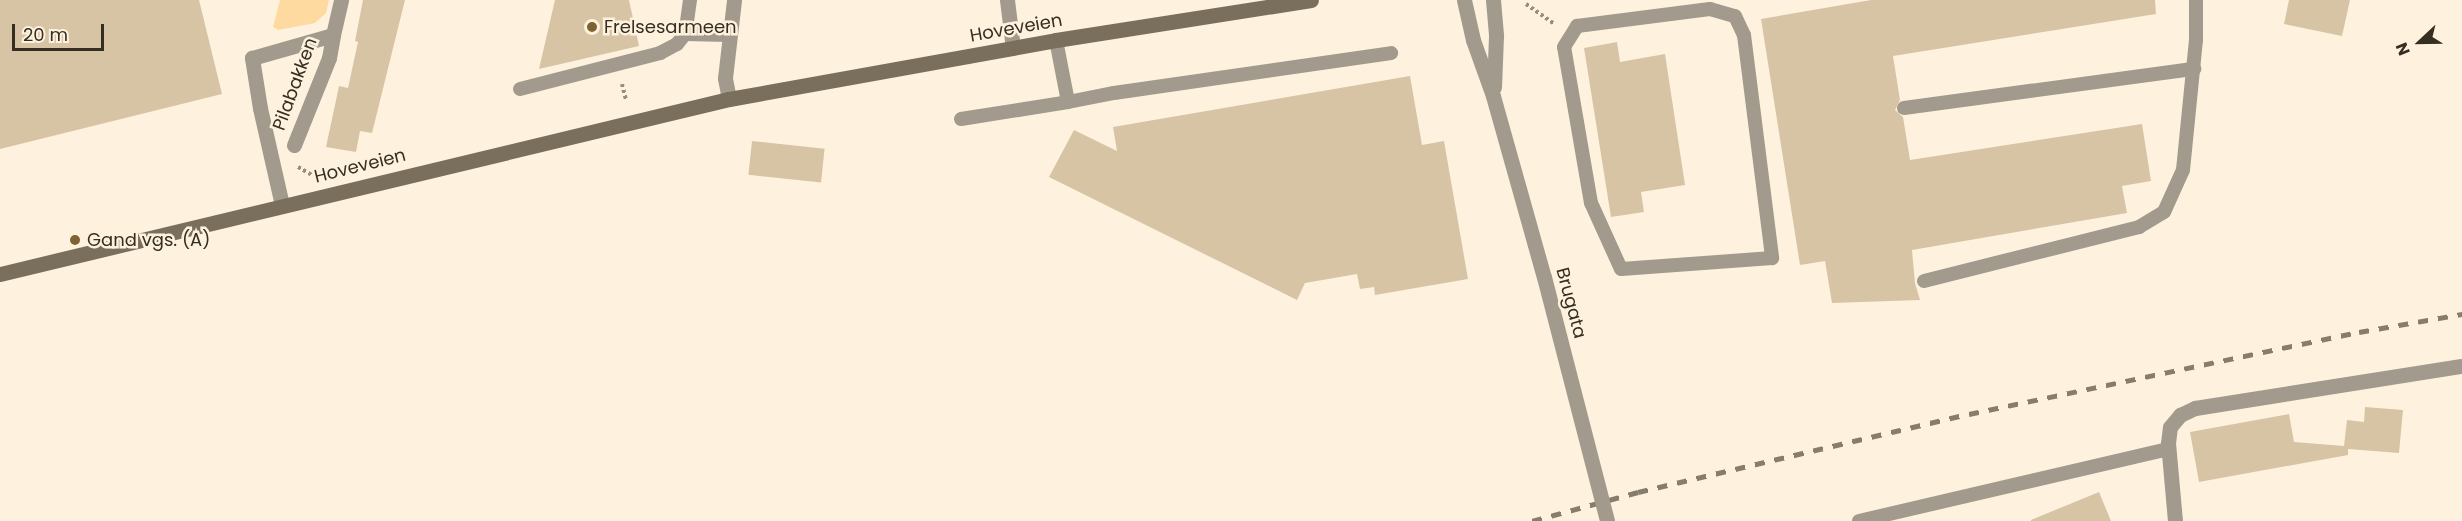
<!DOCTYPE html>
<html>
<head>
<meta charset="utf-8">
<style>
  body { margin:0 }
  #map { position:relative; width:2462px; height:521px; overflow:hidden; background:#fef2df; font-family:Poppins,sans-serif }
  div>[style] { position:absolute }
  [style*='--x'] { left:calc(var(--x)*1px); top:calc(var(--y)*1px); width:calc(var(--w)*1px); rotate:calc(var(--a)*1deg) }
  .green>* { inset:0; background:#fedaa0 }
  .building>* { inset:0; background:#d7c4a5; transform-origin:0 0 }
  .path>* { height:4px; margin-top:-2px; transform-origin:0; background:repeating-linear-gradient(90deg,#978d7d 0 3px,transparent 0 6px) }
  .service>* { height:14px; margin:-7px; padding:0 7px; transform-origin:7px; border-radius:7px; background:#a29a8c }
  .minor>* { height:15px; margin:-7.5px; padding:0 7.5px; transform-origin:7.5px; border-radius:7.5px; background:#a29a8c }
  .tertiary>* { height:15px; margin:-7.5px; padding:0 7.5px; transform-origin:7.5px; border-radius:7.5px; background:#a29a8c }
  .secondary>* { height:15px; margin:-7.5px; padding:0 7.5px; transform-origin:7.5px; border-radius:7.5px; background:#7a6f5c }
  .rail>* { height:4.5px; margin-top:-2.25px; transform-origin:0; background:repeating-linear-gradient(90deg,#867d6d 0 10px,transparent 0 20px) }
  .tertiary-bridge>* { height:15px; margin:-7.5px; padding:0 7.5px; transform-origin:7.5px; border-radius:7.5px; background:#a29a8c }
  .dots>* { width:16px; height:16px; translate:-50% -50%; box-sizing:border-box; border:3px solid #fef2df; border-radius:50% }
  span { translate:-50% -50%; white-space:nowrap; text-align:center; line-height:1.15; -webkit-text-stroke:5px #fef2df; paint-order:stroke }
  .poi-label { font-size:18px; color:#352e21 }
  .left { translate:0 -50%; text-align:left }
  .street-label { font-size:18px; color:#352e21 }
  .north { position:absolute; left:2390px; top:12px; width:60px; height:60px; -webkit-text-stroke:4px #fef2df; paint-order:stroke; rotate:248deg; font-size:16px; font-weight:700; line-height:24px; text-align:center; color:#352e21 }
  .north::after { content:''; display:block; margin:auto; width:21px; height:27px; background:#352e21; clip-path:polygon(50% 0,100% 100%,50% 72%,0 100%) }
  .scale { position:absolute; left:12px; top:24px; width:92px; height:27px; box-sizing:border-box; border:3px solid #352e21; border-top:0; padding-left:8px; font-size:18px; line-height:21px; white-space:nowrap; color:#352e21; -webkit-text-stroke:4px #fef2df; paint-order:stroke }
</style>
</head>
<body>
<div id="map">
  <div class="green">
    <i style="clip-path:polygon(280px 0,329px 0,326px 13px,315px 23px,278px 30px,273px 27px)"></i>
  </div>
  <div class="building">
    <i style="clip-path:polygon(0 0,199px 0,222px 94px,0 149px)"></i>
    <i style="clip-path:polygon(363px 0,405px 0,372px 133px,360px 131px,356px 152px,326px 147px,339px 86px,348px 88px,358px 42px,355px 41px)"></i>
    <i style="clip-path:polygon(555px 0,629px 0,639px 46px,539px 69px)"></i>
    <i style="clip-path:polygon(1871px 0,2155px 0,2156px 14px,1893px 56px,1900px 100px,1895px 110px,1903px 117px,1910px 160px,2142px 124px,2151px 181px,2122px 186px,2127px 213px,1912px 250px,1915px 283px,1920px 300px,1832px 303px,1825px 261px,1800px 265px,1761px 19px)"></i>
    <i style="clip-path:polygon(2289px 0,2350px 0,2342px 36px,2284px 24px)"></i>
    <i style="clip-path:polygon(1617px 42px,1620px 62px,1665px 54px,1685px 185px,1641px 192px,1644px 212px,1611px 217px,1584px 48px)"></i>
    <i style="clip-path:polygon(1410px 76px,1422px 145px,1444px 141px,1468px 279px,1375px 295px,1374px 287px,1360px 289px,1357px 274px,1305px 283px,1297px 300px,1049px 177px,1074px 130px,1117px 151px,1113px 127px)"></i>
    <i style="left:752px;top:141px;width:73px;height:34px;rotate:6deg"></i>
    <i style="clip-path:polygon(2365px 407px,2403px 410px,2399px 453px,2348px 449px,2348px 455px,2199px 482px,2190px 432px,2289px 414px,2294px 442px,2344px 446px,2347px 420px,2364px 422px)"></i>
    <i style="clip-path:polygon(2099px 492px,2111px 521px,2031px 521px,2031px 520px)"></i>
  </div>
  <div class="path">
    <i style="--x:1526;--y:4;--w:35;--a:35"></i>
    <i style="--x:622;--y:84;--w:16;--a:76"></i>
    <i style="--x:298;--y:167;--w:16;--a:30"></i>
  </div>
  <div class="service">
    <i style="--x:690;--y:0;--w:34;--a:98"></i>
    <i style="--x:685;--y:34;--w:44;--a:1.3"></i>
    <i style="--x:1710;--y:9;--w:26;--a:16"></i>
    <i style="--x:1735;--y:16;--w:21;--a:65"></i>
    <i style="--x:1744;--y:35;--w:225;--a:82.8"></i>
    <i style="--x:1772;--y:258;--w:151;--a:175.8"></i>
    <i style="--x:1621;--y:269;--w:72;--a:-114.4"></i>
    <i style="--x:1591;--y:203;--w:158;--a:-99.8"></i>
    <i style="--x:1564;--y:47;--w:25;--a:-58"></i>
    <i style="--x:1577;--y:26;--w:134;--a:-7.3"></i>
    <i style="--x:1056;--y:40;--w:63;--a:79"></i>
    <i style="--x:1068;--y:102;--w:47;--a:-11.1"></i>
    <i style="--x:1114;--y:93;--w:280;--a:-8.2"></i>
    <i style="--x:520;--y:89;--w:145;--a:-14.4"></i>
    <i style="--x:660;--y:53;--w:19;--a:-28"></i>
    <i style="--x:677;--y:44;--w:13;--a:-51"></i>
    <i style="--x:1904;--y:108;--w:293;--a:-7.7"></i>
    <i style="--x:961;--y:119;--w:108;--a:-9"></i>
    <i style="--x:1924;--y:281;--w:222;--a:-14.1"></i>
    <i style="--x:2139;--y:227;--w:29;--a:-31"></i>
    <i style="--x:2164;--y:212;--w:46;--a:-65.7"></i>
    <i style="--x:2183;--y:170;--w:131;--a:-84.3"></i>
    <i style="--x:2196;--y:40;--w:40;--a:-90"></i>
    <i style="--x:1859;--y:521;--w:317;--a:-13.1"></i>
  </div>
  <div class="minor">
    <i style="--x:1007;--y:0;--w:48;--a:82.9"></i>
    <i style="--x:729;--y:99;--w:21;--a:-101"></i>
    <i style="--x:725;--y:78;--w:79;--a:-83.4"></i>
    <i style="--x:294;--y:145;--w:94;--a:-68.1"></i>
    <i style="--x:329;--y:58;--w:23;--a:-80"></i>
    <i style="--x:282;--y:205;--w:99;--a:-102.8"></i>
    <i style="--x:260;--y:108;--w:51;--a:-99.1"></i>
    <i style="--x:252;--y:58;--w:84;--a:-15.9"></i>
    <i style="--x:333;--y:35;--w:36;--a:-77"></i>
    <i style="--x:2175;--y:521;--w:78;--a:-95.1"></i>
    <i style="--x:2168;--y:443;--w:16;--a:-83"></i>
    <i style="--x:2170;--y:427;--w:16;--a:-50"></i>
    <i style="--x:2180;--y:415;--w:17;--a:-25"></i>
    <i style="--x:2195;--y:408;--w:268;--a:-9"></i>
  </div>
  <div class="tertiary">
    <i style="--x:1464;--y:0;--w:41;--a:77.3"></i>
    <i style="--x:1473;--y:40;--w:59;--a:70.3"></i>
    <i style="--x:1493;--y:96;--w:188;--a:74.3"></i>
    <i style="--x:1493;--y:0;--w:36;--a:85"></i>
    <i style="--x:1496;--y:36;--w:51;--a:92.2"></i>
  </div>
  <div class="secondary">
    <i style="--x:0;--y:274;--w:750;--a:-13.5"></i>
    <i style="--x:729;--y:99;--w:332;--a:-10.2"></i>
    <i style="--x:1056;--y:40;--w:258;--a:-8.9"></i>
  </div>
  <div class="rail">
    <i style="--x:1532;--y:521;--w:110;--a:-15.3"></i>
    <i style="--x:1638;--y:492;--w:340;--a:-13.3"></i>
    <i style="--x:1969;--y:414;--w:399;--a:-11.9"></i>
    <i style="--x:2359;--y:332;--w:105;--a:-9.9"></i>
  </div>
  <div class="tertiary-bridge">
    <i style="--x:1544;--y:277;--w:252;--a:75.5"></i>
  </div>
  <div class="dots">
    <i style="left:592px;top:27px;background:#7d6334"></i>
    <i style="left:75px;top:240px;background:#7d6334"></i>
  </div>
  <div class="poi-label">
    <span class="left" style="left:604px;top:27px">Frelsesarmeen</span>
    <span class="left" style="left:87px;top:240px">Gand vgs. (A)</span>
  </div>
  <div class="street-label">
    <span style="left:1016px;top:28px;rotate:-10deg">Hoveveien</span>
    <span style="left:295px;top:84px;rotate:-70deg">Pilabakken</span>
    <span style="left:360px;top:166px;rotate:-14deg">Hoveveien</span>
    <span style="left:1571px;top:303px;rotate:75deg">Brugata</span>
  </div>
  <div class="north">N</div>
  <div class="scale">20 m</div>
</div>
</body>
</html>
